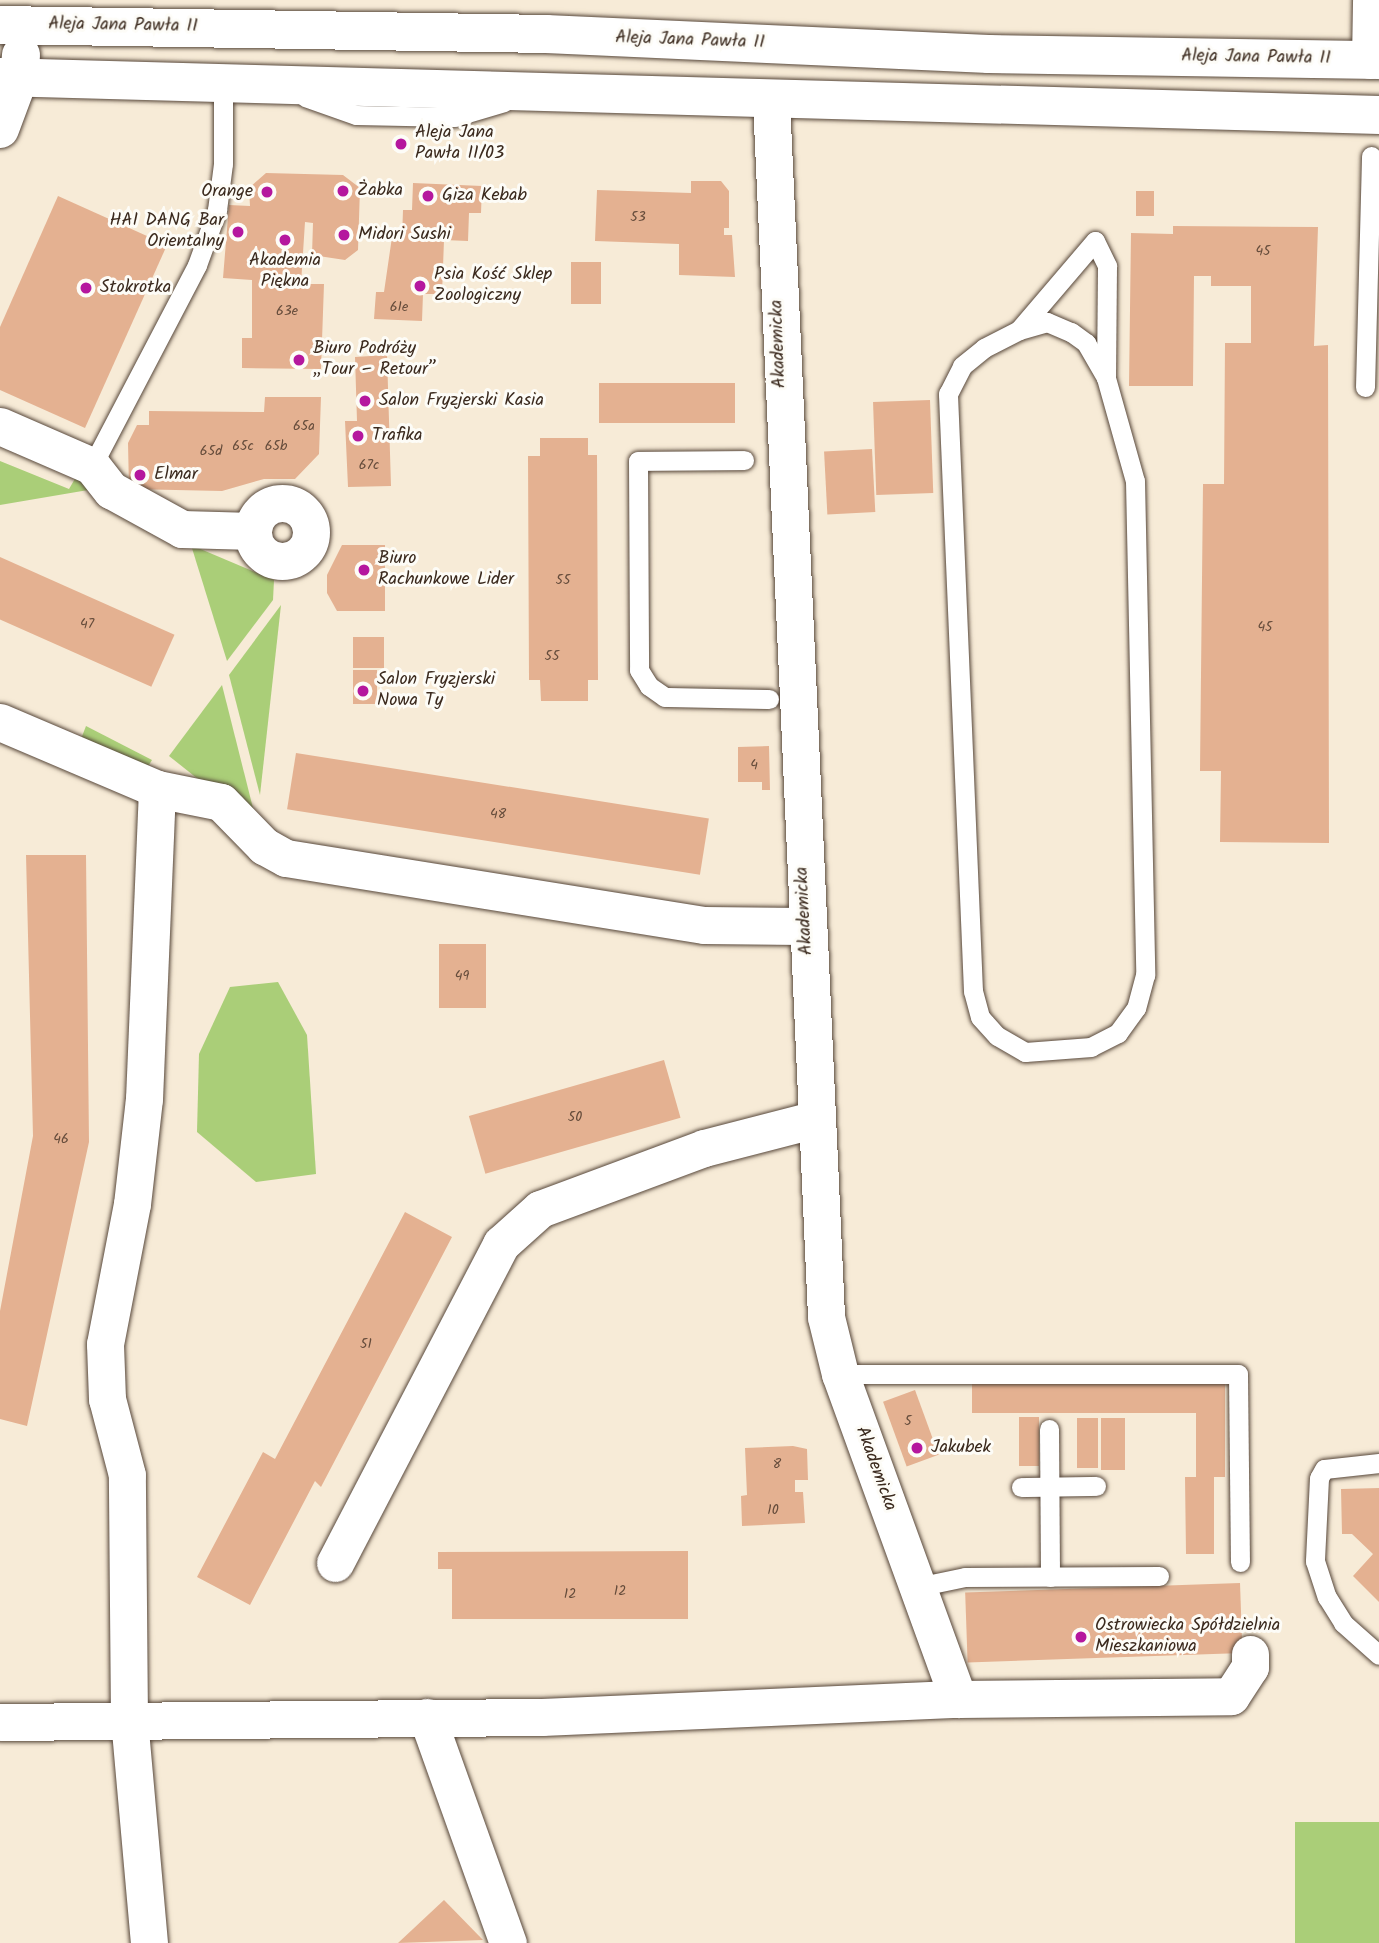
<!DOCTYPE html>
<html>
<head>
<meta charset="utf-8">
<style>
  body { margin:0 }
  #map { position:relative; width:1379px; height:1943px; overflow:hidden; background:#f7ebd7; font-family:Kalam,sans-serif }
  div>[style] { position:absolute }
  [style*='--x'] { left:calc(var(--x)*1px); top:calc(var(--y)*1px); width:calc(var(--w)*1px); rotate:calc(var(--a)*1deg) }
  .green>* { inset:0; background:#aace78; transform-origin:0 0 }
  .building>* { inset:0; background:#e4b191; transform-origin:0 0 }
  .roads { filter:drop-shadow(0 0 2px #57473a) drop-shadow(0 0 2px #57473a) }
  .lane>* { height:19px; margin:-9.5px; padding:0 9.5px; transform-origin:9.5px; border-radius:9.5px; background:#fff }
  .street>* { height:37px; margin:-18.5px; padding:0 18.5px; transform-origin:18.5px; border-radius:18.5px; background:#fff }
  .street>.ring { margin:-18.5px; padding:0; box-sizing:content-box; background:none; border:37px solid #fff; border-radius:50% }
  .secondary>* { height:38px; margin:-19px; padding:0 19px; transform-origin:19px; border-radius:19px; background:#fff }
  .dots>* { width:19px; height:19px; translate:-50% -50%; box-sizing:border-box; border:4px solid #fdfcf7; border-radius:50% }
  span { translate:-50% -50%; white-space:nowrap; text-align:center; line-height:1.15; -webkit-text-stroke:6px #fdfcf7; paint-order:stroke }
  .number-label { font-size:14px; color:#654c3b }
  .number-label span { -webkit-text-stroke-width:0 }
  .street-label { font-size:18px; color:#3b2a1e }
  .poi-label { font-size:18px; color:#3b2a1e }
  .left { translate:0 -50%; text-align:left }
  .right { translate:-100% -50%; text-align:right }
</style>
</head>
<body>
<div id="map">
  <div class="green">
    <i style="clip-path:polygon(0 461px,69px 489px,76px 477px,94px 489px,0 505px)"></i>
    <i style="clip-path:polygon(191px 545px,274px 580px,273px 600px,227px 661px)"></i>
    <i style="clip-path:polygon(281px 605px,260px 795px,229px 675px)"></i>
    <i style="clip-path:polygon(222px 685px,257px 824px,256px 825px,169px 756px)"></i>
    <i style="clip-path:polygon(86px 726px,152px 760px,147px 768px,81px 739px)"></i>
    <i style="clip-path:polygon(278px 982px,307px 1035px,316px 1174px,256px 1182px,197px 1132px,199px 1054px,230px 987px)"></i>
    <i style="left:1295px;top:1822px;width:84px;height:121px"></i>
  </div>
  <div class="building">
    <i style="clip-path:polygon(266px 173px,343px 175px,360px 188px,358px 250px,345px 260px,312px 255px,313px 223px,305px 222px,301px 284px,324px 284px,321px 369px,242px 368px,242px 338px,252px 338px,252px 280px,223px 278px,229px 205px,250px 206px,249px 188px)"></i>
    <i style="clip-path:polygon(691px 181px,721px 181px,729px 191px,729px 228px,724px 228px,724px 235px,732px 235px,735px 277px,679px 275px,679px 244px,595px 241px,597px 190px,691px 193px)"></i>
    <i style="clip-path:polygon(413px 183px,482px 186px,481px 213px,469px 213px,468px 241px,444px 240px,442px 294px,423px 294px,422px 321px,374px 319px,376px 292px,384px 292px,392px 237px,402px 238px,403px 210px,412px 210px)"></i>
    <i style="left:1136px;top:191px;width:18px;height:25px"></i>
    <i style="clip-path:polygon(58px 196px,167px 245px,85px 428px,0 390px,0 327px)"></i>
    <i style="clip-path:polygon(1173px 226px,1318px 227px,1314px 346px,1328px 345px,1329px 843px,1220px 842px,1221px 771px,1200px 771px,1203px 484px,1224px 484px,1225px 343px,1251px 343px,1251px 286px,1211px 286px,1211px 276px,1194px 276px,1193px 386px,1129px 386px,1131px 233px,1173px 234px)"></i>
    <i style="left:571px;top:262px;width:30px;height:42px"></i>
    <i style="clip-path:polygon(387px 355px,391px 486px,348px 487px,345px 421px,357px 421px,355px 357px)"></i>
    <i style="left:599px;top:383px;width:136px;height:40px"></i>
    <i style="clip-path:polygon(265px 397px,321px 397px,319px 454px,295px 479px,264px 479px,222px 491px,129px 489px,128px 443px,137px 425px,149px 425px,149px 411px,264px 412px)"></i>
    <i style="left:930px;top:400px;width:93px;height:57px;rotate:88deg"></i>
    <i style="clip-path:polygon(540px 438px,588px 438px,588px 455px,597px 455px,598px 680px,588px 680px,588px 701px,541px 701px,540px 680px,529px 680px,528px 456px,540px 456px)"></i>
    <i style="left:872px;top:449px;width:63px;height:48px;rotate:87deg"></i>
    <i style="clip-path:polygon(342px 545px,385px 545px,385px 611px,337px 611px,327px 593px,327px 575px)"></i>
    <i style="left:0;top:557px;width:191px;height:57px;rotate:24deg"></i>
    <i style="left:353px;top:637px;width:31px;height:31px"></i>
    <i style="left:353px;top:670px;width:24px;height:34px"></i>
    <i style="clip-path:polygon(769px 746px,770px 790px,762px 790px,762px 782px,738px 782px,738px 747px)"></i>
    <i style="left:296px;top:753px;width:418px;height:57px;rotate:9deg"></i>
    <i style="clip-path:polygon(26px 855px,86px 855px,89px 1142px,27px 1426px,0 1419px,0 1311px,33px 1136px)"></i>
    <i style="left:439px;top:944px;width:47px;height:64px"></i>
    <i style="left:664px;top:1060px;width:60px;height:203px;rotate:74deg"></i>
    <i style="clip-path:polygon(405px 1212px,452px 1237px,321px 1487px,315px 1481px,250px 1605px,197px 1577px,263px 1452px,275px 1459px)"></i>
    <i style="clip-path:polygon(1225px 1383px,1225px 1477px,1214px 1477px,1214px 1554px,1186px 1554px,1185px 1477px,1196px 1477px,1196px 1413px,972px 1413px,972px 1384px)"></i>
    <i style="left:915px;top:1390px;width:69px;height:34px;rotate:70deg"></i>
    <i style="left:1019px;top:1417px;width:20px;height:49px"></i>
    <i style="left:1077px;top:1418px;width:21px;height:50px"></i>
    <i style="left:1101px;top:1418px;width:24px;height:52px"></i>
    <i style="clip-path:polygon(793px 1446px,807px 1449px,808px 1480px,795px 1480px,795px 1492px,803px 1492px,805px 1523px,742px 1526px,741px 1496px,747px 1495px,745px 1448px)"></i>
    <i style="clip-path:polygon(1379px 1488px,1379px 1602px,1353px 1576px,1373px 1554px,1352px 1534px,1342px 1534px,1341px 1489px)"></i>
    <i style="clip-path:polygon(688px 1551px,688px 1619px,452px 1619px,452px 1569px,438px 1569px,438px 1552px)"></i>
    <i style="left:1240px;top:1583px;width:70px;height:275px;rotate:88deg"></i>
    <i style="clip-path:polygon(444px 1900px,483px 1940px,398px 1943px)"></i>
  </div>
  <div class="roads">
    <div class="lane">
      <i style="--x:305;--y:97;--w:54;--a:19.4"></i>
      <i style="--x:356;--y:115;--w:98;--a:1.2"></i>
      <i style="--x:454;--y:117;--w:52;--a:-16.7"></i>
      <i style="--x:1095;--y:241;--w:28;--a:64"></i>
      <i style="--x:1107;--y:266;--w:112;--a:90.5"></i>
      <i style="--x:1106;--y:378;--w:107;--a:74.3"></i>
      <i style="--x:1135;--y:481;--w:494;--a:88.8"></i>
      <i style="--x:1145;--y:975;--w:34;--a:105"></i>
      <i style="--x:1136;--y:1008;--w:31;--a:126"></i>
      <i style="--x:1118;--y:1033;--w:30;--a:153"></i>
      <i style="--x:1091;--y:1047;--w:66;--a:175.7"></i>
      <i style="--x:1025;--y:1052;--w:32;--a:-150"></i>
      <i style="--x:997;--y:1036;--w:25;--a:-132"></i>
      <i style="--x:980;--y:1017;--w:27;--a:-105"></i>
      <i style="--x:973;--y:991;--w:598;--a:-92.4"></i>
      <i style="--x:948;--y:394;--w:31;--a:-63"></i>
      <i style="--x:962;--y:366;--w:28;--a:-39"></i>
      <i style="--x:984;--y:348;--w:39;--a:-27"></i>
      <i style="--x:1019;--y:330;--w:117;--a:-49.5"></i>
      <i style="--x:1019;--y:330;--w:29;--a:-16"></i>
      <i style="--x:1047;--y:322;--w:26;--a:23"></i>
      <i style="--x:1071;--y:332;--w:19;--a:36"></i>
      <i style="--x:1086;--y:343;--w:39;--a:60"></i>
      <i style="--x:1365;--y:387;--w:231;--a:-88.5"></i>
      <i style="--x:744;--y:460;--w:106;--a:179.5"></i>
      <i style="--x:638;--y:461;--w:209;--a:89.7"></i>
      <i style="--x:639;--y:670;--w:19;--a:58"></i>
      <i style="--x:649;--y:686;--w:19;--a:35"></i>
      <i style="--x:665;--y:697;--w:104;--a:1.1"></i>
      <i style="--x:92;--y:466;--w:227;--a:-62.4"></i>
      <i style="--x:197;--y:265;--w:59;--a:-70"></i>
      <i style="--x:217;--y:210;--w:46;--a:-82.6"></i>
      <i style="--x:223;--y:164;--w:80;--a:-90"></i>
      <i style="--x:840;--y:1374;--w:398;--a:0"></i>
      <i style="--x:1238;--y:1374;--w:188;--a:89.4"></i>
      <i style="--x:1049;--y:1429;--w:148;--a:89.6"></i>
      <i style="--x:1379;--y:1463;--w:55;--a:173.8"></i>
      <i style="--x:1324;--y:1469;--w:10;--a:119"></i>
      <i style="--x:1319;--y:1478;--w:83;--a:92.8"></i>
      <i style="--x:1315;--y:1561;--w:38;--a:72"></i>
      <i style="--x:1327;--y:1597;--w:31;--a:58"></i>
      <i style="--x:1343;--y:1623;--w:48;--a:41.6"></i>
      <i style="--x:1021;--y:1487;--w:75;--a:-0.8"></i>
      <i style="--x:917;--y:1587;--w:49;--a:-11.8"></i>
      <i style="--x:965;--y:1577;--w:194;--a:-0.3"></i>
    </div>
    <div class="street">
      <i style="--x:1370;--y:60;--w:60;--a:-89"></i>
      <i style="--x:771;--y:100;--w:1218;--a:87.41"></i>
      <i style="--x:826;--y:1317;--w:59;--a:76.2"></i>
      <i style="--x:840;--y:1374;--w:346;--a:70"></i>
      <i style="--x:0;--y:426;--w:100;--a:23.5"></i>
      <i style="--x:92;--y:466;--w:31;--a:52"></i>
      <i style="--x:111;--y:490;--w:81;--a:28.8"></i>
      <i style="--x:182;--y:529;--w:71;--a:1.6"></i>
      <i class="ring" style="left:253px;top:503px;width:21px;height:21px"></i>
      <i style="--x:0;--y:722;--w:171;--a:23.1"></i>
      <i style="--x:157;--y:789;--w:65;--a:11.5"></i>
      <i style="--x:221;--y:802;--w:62;--a:45.7"></i>
      <i style="--x:264;--y:846;--w:25;--a:29"></i>
      <i style="--x:286;--y:858;--w:423;--a:9.1"></i>
      <i style="--x:704;--y:925;--w:102;--a:0.6"></i>
      <i style="--x:335;--y:1563;--w:360;--a:-62.5"></i>
      <i style="--x:501;--y:1244;--w:52;--a:-41.9"></i>
      <i style="--x:540;--y:1209;--w:175;--a:-20.4"></i>
      <i style="--x:704;--y:1148;--w:116;--a:-14.5"></i>
      <i style="--x:427;--y:1717;--w:240;--a:70.3"></i>
      <i style="--x:0;--y:1722;--w:542;--a:-0.53"></i>
      <i style="--x:542;--y:1717;--w:416;--a:-2.5"></i>
      <i style="--x:958;--y:1699;--w:273;--a:-0.6"></i>
      <i style="--x:1231;--y:1696;--w:35;--a:-57"></i>
      <i style="--x:1250;--y:1667;--w:13;--a:-90"></i>
      <i style="--x:149;--y:1943;--w:224;--a:-95.1"></i>
      <i style="--x:129;--y:1720;--w:245;--a:-90.5"></i>
      <i style="--x:127;--y:1475;--w:79;--a:-104.7"></i>
      <i style="--x:107;--y:1399;--w:55;--a:-92.1"></i>
      <i style="--x:105;--y:1344;--w:143;--a:-79.1"></i>
      <i style="--x:132;--y:1204;--w:106;--a:-83.5"></i>
      <i style="--x:144;--y:1099;--w:310;--a:-87.6"></i>
    </div>
    <div class="secondary">
      <i style="--x:0;--y:25;--w:546;--a:0.94"></i>
      <i style="--x:546;--y:34;--w:443;--a:2.6"></i>
      <i style="--x:989;--y:54;--w:390;--a:0.9"></i>
      <i style="--x:0;--y:77;--w:1380;--a:1.58"></i>
      <i style="--x:0;--y:129;--w:54;--a:-69.6"></i>
      <i style="--x:19;--y:78;--w:23;--a:-85"></i>
    </div>
  </div>
  <div class="dots">
    <i style="left:401px;top:144px;background:#b5179e"></i>
    <i style="left:343px;top:191px;background:#b5179e"></i>
    <i style="left:267px;top:192px;background:#b5179e"></i>
    <i style="left:428px;top:196px;background:#b5179e"></i>
    <i style="left:238px;top:232px;background:#b5179e"></i>
    <i style="left:344px;top:235px;background:#b5179e"></i>
    <i style="left:285px;top:240px;background:#b5179e"></i>
    <i style="left:420px;top:286px;background:#b5179e"></i>
    <i style="left:86px;top:288px;background:#b5179e"></i>
    <i style="left:299px;top:360px;background:#b5179e"></i>
    <i style="left:365px;top:401px;background:#b5179e"></i>
    <i style="left:358px;top:436px;background:#b5179e"></i>
    <i style="left:140px;top:475px;background:#b5179e"></i>
    <i style="left:364px;top:570px;background:#b5179e"></i>
    <i style="left:363px;top:691px;background:#b5179e"></i>
    <i style="left:917px;top:1448px;background:#b5179e"></i>
    <i style="left:1081px;top:1637px;background:#b5179e"></i>
  </div>
  <div class="number-label">
    <span style="left:638px;top:217px">53</span>
    <span style="left:1263px;top:251px">45</span>
    <span style="left:399px;top:307px">61e</span>
    <span style="left:287px;top:311px">63e</span>
    <span style="left:304px;top:426px">65a</span>
    <span style="left:243px;top:446px">65c</span>
    <span style="left:276px;top:446px">65b</span>
    <span style="left:211px;top:451px">65d</span>
    <span style="left:369px;top:465px">67c</span>
    <span style="left:563px;top:580px">55</span>
    <span style="left:87px;top:624px">47</span>
    <span style="left:1265px;top:627px">45</span>
    <span style="left:552px;top:656px">55</span>
    <span style="left:754px;top:765px">4</span>
    <span style="left:498px;top:814px">48</span>
    <span style="left:462px;top:976px">49</span>
    <span style="left:575px;top:1117px">50</span>
    <span style="left:61px;top:1139px">46</span>
    <span style="left:366px;top:1344px">51</span>
    <span style="left:908px;top:1421px">5</span>
    <span style="left:777px;top:1464px">8</span>
    <span style="left:773px;top:1510px">10</span>
    <span style="left:620px;top:1591px">12</span>
    <span style="left:570px;top:1594px">12</span>
  </div>
  <div class="street-label">
    <span style="left:123px;top:26px;rotate:1deg">Aleja Jana Pawła II</span>
    <span style="left:690px;top:41px;rotate:2deg">Aleja Jana Pawła II</span>
    <span style="left:1256px;top:58px;rotate:1deg">Aleja Jana Pawła II</span>
    <span style="left:779px;top:344px;rotate:-92deg">Akademicka</span>
    <span style="left:805px;top:911px;rotate:-93deg">Akademicka</span>
    <span style="left:875px;top:1469px;rotate:70deg">Akademicka</span>
  </div>
  <div class="poi-label">
    <span class="left" style="left:415px;top:144px">Aleja Jana<br>Pawła II/03</span>
    <span class="left" style="left:357px;top:191px">Żabka</span>
    <span class="right" style="left:253px;top:192px">Orange</span>
    <span class="left" style="left:442px;top:196px">Giza Kebab</span>
    <span class="right" style="left:224px;top:232px">HAI DANG Bar<br>Orientalny</span>
    <span class="left" style="left:358px;top:235px">Midori Sushi</span>
    <span style="left:285px;top:272px">Akademia<br>Piękna</span>
    <span class="left" style="left:434px;top:286px">Psia Kość Sklep<br>Zoologiczny</span>
    <span class="left" style="left:100px;top:288px">Stokrotka</span>
    <span class="left" style="left:313px;top:360px">Biuro Podróży<br>„Tour – Retour”</span>
    <span class="left" style="left:379px;top:401px">Salon Fryzjerski Kasia</span>
    <span class="left" style="left:372px;top:436px">Trafika</span>
    <span class="left" style="left:154px;top:475px">Elmar</span>
    <span class="left" style="left:378px;top:570px">Biuro<br>Rachunkowe Lider</span>
    <span class="left" style="left:377px;top:691px">Salon Fryzjerski<br>Nowa Ty</span>
    <span class="left" style="left:931px;top:1448px">Jakubek</span>
    <span class="left" style="left:1095px;top:1637px">Ostrowiecka Spółdzielnia<br>Mieszkaniowa</span>
  </div>
</div>
</body>
</html>
